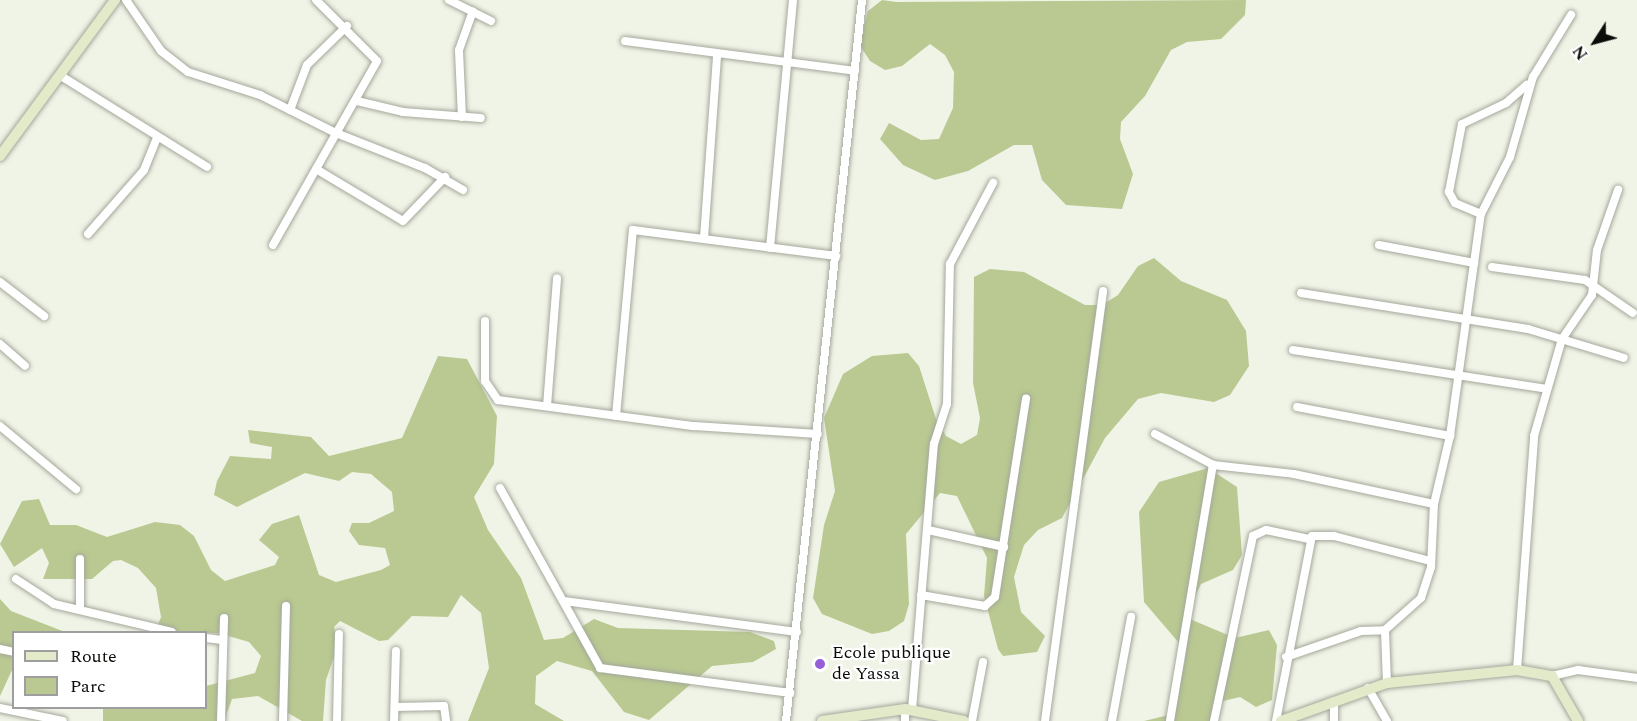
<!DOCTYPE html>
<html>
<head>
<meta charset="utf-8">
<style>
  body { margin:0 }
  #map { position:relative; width:1637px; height:721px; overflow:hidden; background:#f0f4e7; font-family:Spectral,serif }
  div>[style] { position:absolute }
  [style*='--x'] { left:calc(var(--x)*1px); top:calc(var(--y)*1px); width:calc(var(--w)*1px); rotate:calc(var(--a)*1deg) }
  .green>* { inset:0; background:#b9c991 }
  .roads { filter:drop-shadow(0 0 2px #a4a89b) drop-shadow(0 0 2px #a4a89b) }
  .street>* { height:8px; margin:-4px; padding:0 4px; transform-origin:4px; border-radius:4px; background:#fff }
  .secondary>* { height:10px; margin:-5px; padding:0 5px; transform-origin:5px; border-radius:5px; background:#e2eaca }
  .dots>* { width:16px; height:16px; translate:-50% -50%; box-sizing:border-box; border:3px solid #fff; border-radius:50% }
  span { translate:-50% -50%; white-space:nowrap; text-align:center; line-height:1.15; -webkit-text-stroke:4.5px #fff; paint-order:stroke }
  .poi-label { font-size:18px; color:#0b0d09 }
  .left { translate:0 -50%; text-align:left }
  .legend { position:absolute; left:12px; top:631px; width:195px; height:78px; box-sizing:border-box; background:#fff; border:2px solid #9d9e9d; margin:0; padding:8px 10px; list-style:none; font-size:18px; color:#0b0d09 }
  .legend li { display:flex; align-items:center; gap:12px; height:30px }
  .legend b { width:30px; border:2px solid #9d9e9d }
  .north { position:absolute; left:1565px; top:12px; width:60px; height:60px; -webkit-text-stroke:4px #fff; paint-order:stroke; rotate:234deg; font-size:16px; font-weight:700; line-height:24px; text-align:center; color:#0b0d09 }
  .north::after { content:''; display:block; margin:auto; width:21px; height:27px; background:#0b0d09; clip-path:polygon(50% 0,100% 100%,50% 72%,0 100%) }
</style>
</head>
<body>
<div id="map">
  <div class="green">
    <i style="clip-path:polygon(882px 0,896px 2px,1246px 0,1245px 15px,1221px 39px,1187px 42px,1171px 50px,1145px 96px,1121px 122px,1120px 139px,1133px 174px,1122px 209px,1066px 205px,1042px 180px,1032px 145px,1014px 145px,968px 171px,935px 180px,903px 165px,880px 139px,889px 123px,921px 140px,939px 139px,953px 108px,954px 72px,945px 55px,930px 44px,902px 66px,885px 70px,870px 61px,859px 44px,868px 11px)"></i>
    <i style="clip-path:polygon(1154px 258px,1181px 281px,1227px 300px,1246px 331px,1249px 366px,1230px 395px,1214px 402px,1161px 393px,1138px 399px,1105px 438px,1062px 518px,1038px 530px,1024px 545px,1014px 577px,1021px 612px,1045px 636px,1037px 652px,1003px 656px,998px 649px,984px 596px,987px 558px,957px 496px,940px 493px,906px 534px,909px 604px,904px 621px,889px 631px,872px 634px,822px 614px,813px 598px,824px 525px,835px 491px,824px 418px,843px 374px,872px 356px,908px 353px,919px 366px,936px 419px,946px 436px,961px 444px,977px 435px,980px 418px,973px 383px,974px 277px,990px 269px,1024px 272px,1085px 305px,1102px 305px,1118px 295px,1138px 266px)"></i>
    <i style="clip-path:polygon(438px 356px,467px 359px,497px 416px,494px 464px,474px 497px,488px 530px,521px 578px,544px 640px,563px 638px,594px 619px,618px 628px,750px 632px,774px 641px,776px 649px,753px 662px,712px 666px,649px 720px,624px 712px,592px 671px,557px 661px,536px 676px,535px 704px,564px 721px,468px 721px,489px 668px,481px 613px,461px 595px,448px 617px,412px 616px,388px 640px,379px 641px,340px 621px,334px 627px,338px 645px,326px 680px,323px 721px,302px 721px,258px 696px,232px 699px,224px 721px,103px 721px,103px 708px,206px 708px,206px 686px,255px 673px,261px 656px,249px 642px,218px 633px,155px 632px,161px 617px,156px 588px,138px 568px,121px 560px,113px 561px,92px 579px,43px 579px,49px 563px,42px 548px,14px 567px,0 544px,22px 501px,39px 499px,50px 525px,76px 525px,107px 537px,155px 522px,180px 525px,194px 536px,211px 570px,225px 581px,275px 565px,279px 557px,259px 540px,272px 524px,299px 515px,319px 575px,336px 582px,381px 570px,390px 565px,385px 548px,359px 545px,349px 531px,352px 523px,369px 523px,394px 511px,392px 492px,371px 474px,352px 472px,339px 481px,305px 473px,237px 507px,214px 495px,217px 481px,230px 456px,271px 459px,272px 447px,250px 443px,248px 430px,311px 437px,329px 456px,402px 438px)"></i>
    <i style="clip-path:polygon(1208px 468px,1237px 487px,1242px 555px,1233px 570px,1201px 584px,1185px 617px,1235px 638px,1269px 630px,1277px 645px,1272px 700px,1256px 707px,1240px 697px,1223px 701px,1210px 721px,1144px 721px,1169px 715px,1185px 661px,1179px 643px,1144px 602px,1139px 512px,1159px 482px)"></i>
    <i style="clip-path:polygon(0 599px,11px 611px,65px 632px,14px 632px,13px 668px,0 696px)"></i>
  </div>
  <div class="roads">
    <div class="street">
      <i style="--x:126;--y:0;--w:62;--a:55.5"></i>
      <i style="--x:161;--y:51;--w:34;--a:38"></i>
      <i style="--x:188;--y:72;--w:76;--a:17.7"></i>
      <i style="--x:260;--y:95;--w:85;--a:26.6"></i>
      <i style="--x:336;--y:133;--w:96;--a:21.5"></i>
      <i style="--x:425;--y:168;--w:44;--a:30.1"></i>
      <i style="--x:449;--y:0;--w:47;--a:26.6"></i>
      <i style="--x:625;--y:41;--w:232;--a:7.4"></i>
      <i style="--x:61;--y:76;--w:172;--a:31.9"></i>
      <i style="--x:357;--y:101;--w:47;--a:13.4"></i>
      <i style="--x:403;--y:112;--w:78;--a:4.4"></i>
      <i style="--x:290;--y:110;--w:48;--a:-69.3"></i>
      <i style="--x:307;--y:65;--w:56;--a:-44.3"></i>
      <i style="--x:462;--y:117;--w:67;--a:-92.6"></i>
      <i style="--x:459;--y:50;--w:41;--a:-70.3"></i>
      <i style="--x:316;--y:169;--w:101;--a:30.9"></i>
      <i style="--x:403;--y:221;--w:61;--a:-46.3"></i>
      <i style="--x:1481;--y:214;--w:28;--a:-157"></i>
      <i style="--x:1455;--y:203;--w:13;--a:-119"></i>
      <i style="--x:1449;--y:192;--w:69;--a:-79.2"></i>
      <i style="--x:1462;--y:124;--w:49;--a:-25.5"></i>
      <i style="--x:1506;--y:103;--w:28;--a:-41"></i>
      <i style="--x:88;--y:234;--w:85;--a:-48.8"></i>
      <i style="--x:144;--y:170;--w:35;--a:-68"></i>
      <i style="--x:704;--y:238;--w:182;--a:-85.9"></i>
      <i style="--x:273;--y:245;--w:211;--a:-60.5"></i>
      <i style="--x:377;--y:61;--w:86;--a:-135"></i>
      <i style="--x:1379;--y:245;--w:97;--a:10.7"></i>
      <i style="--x:770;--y:248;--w:249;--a:-84.7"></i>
      <i style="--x:1492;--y:267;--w:94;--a:8"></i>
      <i style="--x:1585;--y:280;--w:58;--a:34.5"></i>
      <i style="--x:0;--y:282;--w:56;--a:37.7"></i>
      <i style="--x:1301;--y:293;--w:230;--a:9"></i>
      <i style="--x:1528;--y:329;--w:100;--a:16.8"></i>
      <i style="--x:485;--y:321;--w:60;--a:90"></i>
      <i style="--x:485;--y:381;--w:23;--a:56"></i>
      <i style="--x:498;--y:400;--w:198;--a:7.6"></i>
      <i style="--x:694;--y:426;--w:124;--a:3.7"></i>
      <i style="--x:0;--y:344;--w:33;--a:41"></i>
      <i style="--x:1293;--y:350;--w:257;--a:8.7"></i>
      <i style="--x:547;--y:406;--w:128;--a:-85.5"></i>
      <i style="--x:1297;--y:407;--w:156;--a:10.7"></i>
      <i style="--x:616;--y:416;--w:187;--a:-84.8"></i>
      <i style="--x:633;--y:230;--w:205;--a:7.3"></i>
      <i style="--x:0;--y:426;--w:99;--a:39.7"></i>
      <i style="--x:1155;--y:434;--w:66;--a:28.1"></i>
      <i style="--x:1213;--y:465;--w:81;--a:6.3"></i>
      <i style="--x:1294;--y:474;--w:143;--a:12.1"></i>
      <i style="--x:500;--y:488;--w:206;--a:60.9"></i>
      <i style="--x:600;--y:668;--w:192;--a:7.5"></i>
      <i style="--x:928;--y:530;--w:78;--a:12.6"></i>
      <i style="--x:16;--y:579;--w:45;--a:33.3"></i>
      <i style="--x:54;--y:604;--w:121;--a:13.3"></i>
      <i style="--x:921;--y:595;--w:65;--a:9.8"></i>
      <i style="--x:985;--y:606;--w:13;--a:-42"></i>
      <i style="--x:995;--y:597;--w:201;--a:-81.1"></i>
      <i style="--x:564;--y:601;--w:235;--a:7.6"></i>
      <i style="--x:80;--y:609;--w:50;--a:-90"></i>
      <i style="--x:206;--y:638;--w:16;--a:7"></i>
      <i style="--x:0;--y:649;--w:14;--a:12"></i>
      <i style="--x:1286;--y:657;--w:79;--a:-19.1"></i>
      <i style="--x:1361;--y:631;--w:24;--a:-2"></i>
      <i style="--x:1517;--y:670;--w:235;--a:-85.8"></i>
      <i style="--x:1534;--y:436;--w:101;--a:-73.9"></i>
      <i style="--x:1562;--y:339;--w:53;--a:-55.7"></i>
      <i style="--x:1592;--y:295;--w:45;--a:-83.7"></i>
      <i style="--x:1597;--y:250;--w:64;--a:-70.7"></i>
      <i style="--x:1552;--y:676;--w:27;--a:-13"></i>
      <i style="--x:1578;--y:670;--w:60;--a:7.7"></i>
      <i style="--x:1387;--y:683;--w:53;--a:-92.2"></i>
      <i style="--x:1385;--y:630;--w:48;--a:-41.6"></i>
      <i style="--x:1421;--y:598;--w:33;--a:-72"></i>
      <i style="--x:1431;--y:567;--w:63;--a:-87.3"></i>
      <i style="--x:1434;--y:504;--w:70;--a:-76.8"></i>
      <i style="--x:1450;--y:436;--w:224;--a:-82.1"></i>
      <i style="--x:1481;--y:214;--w:64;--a:-63"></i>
      <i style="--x:1510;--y:157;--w:83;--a:-74"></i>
      <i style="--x:1533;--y:77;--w:73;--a:-58.5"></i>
      <i style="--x:1368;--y:688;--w:38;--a:60"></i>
      <i style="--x:1334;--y:701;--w:20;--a:90"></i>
      <i style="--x:395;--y:707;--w:49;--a:-1.2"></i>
      <i style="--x:444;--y:706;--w:15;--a:82"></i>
      <i style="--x:0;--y:708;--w:64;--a:11.7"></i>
      <i style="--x:905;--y:709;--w:12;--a:90"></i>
      <i style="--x:912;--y:710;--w:267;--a:-85.3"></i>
      <i style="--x:934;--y:444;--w:42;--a:-72"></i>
      <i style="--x:947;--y:404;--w:140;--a:-88.8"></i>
      <i style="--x:950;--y:264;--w:92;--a:-62"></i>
      <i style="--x:221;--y:721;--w:103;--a:-88.3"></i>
      <i style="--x:283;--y:721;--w:115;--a:-88.5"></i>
      <i style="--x:337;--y:721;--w:87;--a:-88.7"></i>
      <i style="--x:394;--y:721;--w:70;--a:-88.4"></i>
      <i style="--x:786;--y:721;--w:725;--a:-83.98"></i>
      <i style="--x:972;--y:721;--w:60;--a:-79.4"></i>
      <i style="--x:1045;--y:721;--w:434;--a:-82.3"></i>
      <i style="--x:1112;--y:721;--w:106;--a:-79.6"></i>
      <i style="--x:1170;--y:721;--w:260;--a:-80.5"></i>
      <i style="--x:1214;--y:721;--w:189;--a:-78.1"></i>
      <i style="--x:1253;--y:536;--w:14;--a:-25"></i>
      <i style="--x:1266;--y:530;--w:44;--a:11.8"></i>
      <i style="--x:1276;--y:721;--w:188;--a:-79"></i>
      <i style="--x:1312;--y:536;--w:22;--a:0"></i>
      <i style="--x:1334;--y:536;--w:100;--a:14.5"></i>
    </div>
    <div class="secondary">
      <i style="--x:0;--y:156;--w:194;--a:-53.6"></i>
      <i style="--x:822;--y:721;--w:84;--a:-8.2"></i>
      <i style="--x:905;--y:709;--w:60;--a:11.5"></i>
      <i style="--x:1281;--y:721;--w:113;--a:-19.7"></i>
      <i style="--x:1387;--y:683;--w:131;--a:-5.7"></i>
      <i style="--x:1517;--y:670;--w:36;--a:10"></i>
      <i style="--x:1552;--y:676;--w:52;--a:60"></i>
    </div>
  </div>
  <div class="dots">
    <i style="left:820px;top:664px;background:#945fd7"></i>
  </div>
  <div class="poi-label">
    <span class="left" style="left:832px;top:664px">Ecole publique<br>de Yassa</span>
  </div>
  <ul class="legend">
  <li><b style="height:8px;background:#e2eaca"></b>Route</li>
  <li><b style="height:16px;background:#b9c991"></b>Parc</li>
  </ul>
  <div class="north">N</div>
</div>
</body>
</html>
